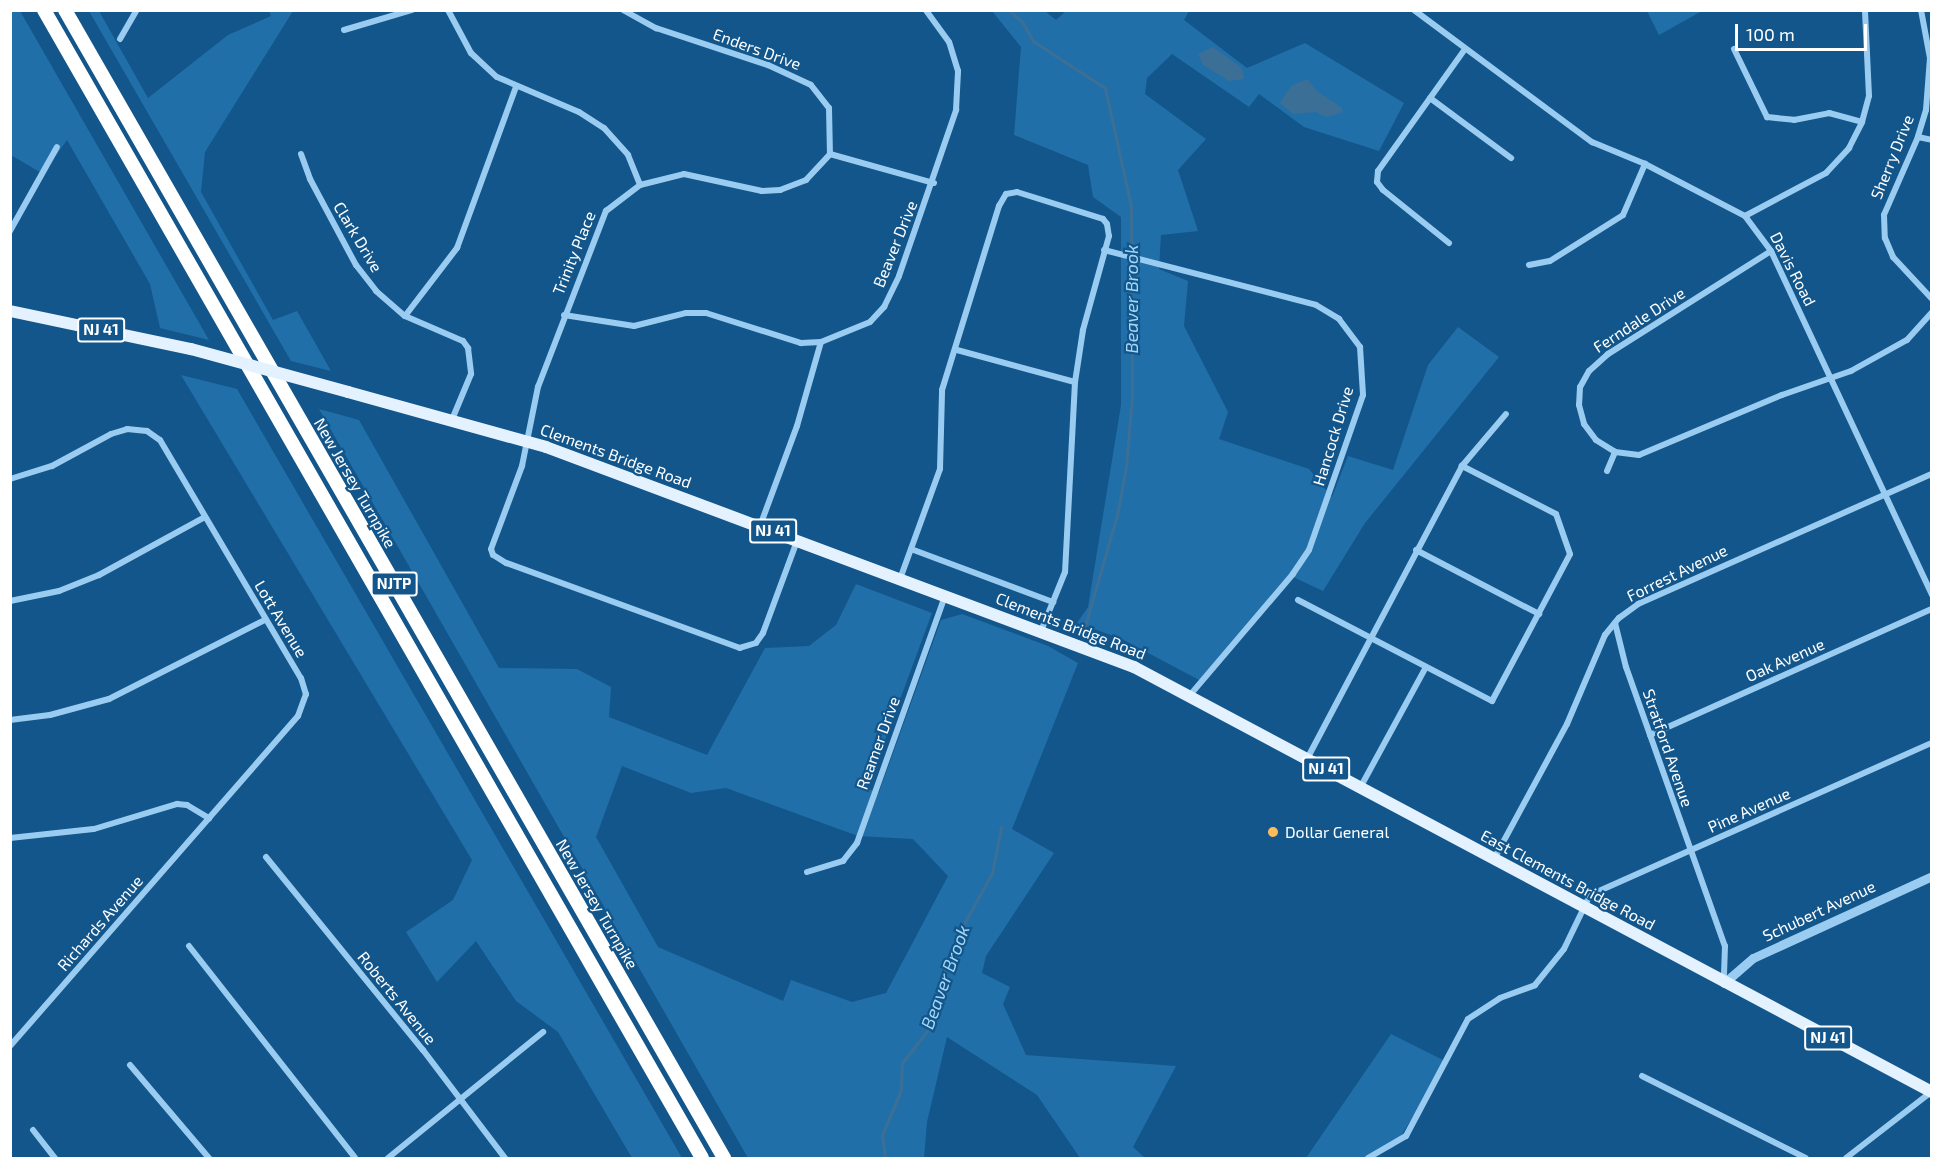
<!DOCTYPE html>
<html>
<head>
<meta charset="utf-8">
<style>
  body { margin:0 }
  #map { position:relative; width:1942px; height:1169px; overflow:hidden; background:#12568b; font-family:"Exo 2",sans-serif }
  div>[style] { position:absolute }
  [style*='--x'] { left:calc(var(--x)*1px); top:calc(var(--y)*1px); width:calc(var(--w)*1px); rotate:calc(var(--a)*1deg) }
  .green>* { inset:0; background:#216fa8 }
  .water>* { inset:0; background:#3c6f95 }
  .stream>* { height:3px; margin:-1.5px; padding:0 1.5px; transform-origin:1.5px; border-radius:1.5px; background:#3c6f95 }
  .minor>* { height:6px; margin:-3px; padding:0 3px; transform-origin:3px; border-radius:3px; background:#9accf1 }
  .tertiary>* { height:9px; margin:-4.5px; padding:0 4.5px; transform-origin:4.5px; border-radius:4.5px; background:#9accf1 }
  .primary>* { height:12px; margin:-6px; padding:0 6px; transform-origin:6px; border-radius:6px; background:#e4f2ff }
  .motorway>* { height:14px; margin:-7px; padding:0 7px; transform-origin:7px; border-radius:7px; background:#fff }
  .primary-bridge>* { height:12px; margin:-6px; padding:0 6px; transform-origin:6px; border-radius:6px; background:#e4f2ff }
  .dots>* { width:16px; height:16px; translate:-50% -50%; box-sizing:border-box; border:3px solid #12568b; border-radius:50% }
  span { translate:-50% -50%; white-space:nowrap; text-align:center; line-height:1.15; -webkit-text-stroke:4.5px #12568b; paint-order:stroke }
  .shield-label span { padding:2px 4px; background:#12568b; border:2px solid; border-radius:4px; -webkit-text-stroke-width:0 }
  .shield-label { font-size:15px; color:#fff; font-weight:700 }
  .street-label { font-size:16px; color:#fff }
  .poi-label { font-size:16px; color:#fff }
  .left { translate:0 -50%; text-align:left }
  .water-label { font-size:18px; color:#a5d6f8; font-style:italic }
  .frame { position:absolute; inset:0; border:12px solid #fff; pointer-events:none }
  .scale { position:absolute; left:1735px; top:24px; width:132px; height:27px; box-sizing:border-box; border:3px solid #fff; border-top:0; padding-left:8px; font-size:18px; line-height:21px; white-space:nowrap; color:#fff; -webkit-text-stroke:4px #12568b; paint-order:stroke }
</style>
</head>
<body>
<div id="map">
  <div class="green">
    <i style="clip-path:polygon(11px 11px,20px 11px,209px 340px,160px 328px,150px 284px,67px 140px,43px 174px,11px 155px)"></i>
    <i style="clip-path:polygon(89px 11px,99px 11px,148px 98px,228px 35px,271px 16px,269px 11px,293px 11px,205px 152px,201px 192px,273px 320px,297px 311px,331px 371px,291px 361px)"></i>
    <i style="clip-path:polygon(992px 11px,1045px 11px,1056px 20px,1066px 11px,1189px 11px,1184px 20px,1247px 68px,1305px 43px,1404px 103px,1379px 151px,1304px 127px,1259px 94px,1249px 107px,1172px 54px,1147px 78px,1145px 94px,1206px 139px,1178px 170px,1198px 231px,1161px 235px,1159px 269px,1188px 281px,1184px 326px,1228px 412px,1219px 439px,1309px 469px,1332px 497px,1348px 456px,1393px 470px,1428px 365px,1458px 327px,1499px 357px,1365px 523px,1323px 591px,1289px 575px,1201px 681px,1122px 639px,1077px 623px,1088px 607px,1121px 405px,1121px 217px,1093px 197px,1088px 165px,1014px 135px,1021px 47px)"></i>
    <i style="clip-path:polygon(1647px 11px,1702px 11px,1659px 35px)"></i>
    <i style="clip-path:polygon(181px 375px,237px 389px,682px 1158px,632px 1158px,558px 1032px,516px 1001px,476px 941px,437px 982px,406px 932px,453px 900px,472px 860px)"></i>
    <i style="clip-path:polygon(evenodd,319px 409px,359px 420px,499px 668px,577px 669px,611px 687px,609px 717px,707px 755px,765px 648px,809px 646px,836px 625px,856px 584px,932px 613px,867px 789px,879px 792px,941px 620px,962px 614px,1048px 646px,1078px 663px,1012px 829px,1054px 853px,986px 956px,982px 973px,1010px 987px,1003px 1004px,1026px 1055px,1176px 1066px,1133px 1147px,1145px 1158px,1080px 1158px,1037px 1095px,947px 1037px,927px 1122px,924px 1158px,748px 1158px,319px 409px,622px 766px,691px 793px,726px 788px,858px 836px,913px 839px,948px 876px,886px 993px,852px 1002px,791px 980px,783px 1001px,658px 947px,596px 837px,622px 766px)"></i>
    <i style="clip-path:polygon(1391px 1034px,1447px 1062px,1394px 1147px,1371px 1158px,1306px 1158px)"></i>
  </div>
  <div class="water">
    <i style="clip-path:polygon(1213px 47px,1242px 68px,1244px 79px,1229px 81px,1203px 65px,1198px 54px)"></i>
    <i style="clip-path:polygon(1307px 79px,1317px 91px,1342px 108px,1342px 113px,1326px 117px,1316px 112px,1293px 114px,1280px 103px,1291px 86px)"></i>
  </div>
  <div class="stream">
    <i style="--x:1009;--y:10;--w:19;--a:43"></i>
    <i style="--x:1023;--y:23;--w:21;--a:61"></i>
    <i style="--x:1033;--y:41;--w:86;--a:33.1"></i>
    <i style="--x:1105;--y:88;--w:121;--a:77.6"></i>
    <i style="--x:1131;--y:206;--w:191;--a:89.7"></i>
    <i style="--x:1132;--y:397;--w:70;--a:94.9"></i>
    <i style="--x:1126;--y:467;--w:49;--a:100.6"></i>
    <i style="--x:1117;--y:515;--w:123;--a:106.1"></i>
    <i style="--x:885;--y:1158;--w:23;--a:-97"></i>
    <i style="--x:882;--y:1135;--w:49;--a:-67.1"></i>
    <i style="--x:901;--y:1090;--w:27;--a:-88"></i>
    <i style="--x:902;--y:1063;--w:47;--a:-51.9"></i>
    <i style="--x:931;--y:1026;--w:50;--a:-77.3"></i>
    <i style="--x:942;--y:977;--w:62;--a:-67.2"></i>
    <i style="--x:966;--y:920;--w:54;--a:-61"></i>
    <i style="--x:992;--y:873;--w:47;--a:-78.9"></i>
  </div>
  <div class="minor">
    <i style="--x:448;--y:10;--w:49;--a:61.9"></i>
    <i style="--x:471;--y:53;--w:35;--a:43"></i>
    <i style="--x:497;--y:77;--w:89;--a:23.1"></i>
    <i style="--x:579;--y:112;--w:30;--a:33"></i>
    <i style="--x:604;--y:128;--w:36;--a:48"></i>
    <i style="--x:628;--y:155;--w:32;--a:68"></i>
    <i style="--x:623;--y:10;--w:38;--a:29"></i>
    <i style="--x:656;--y:28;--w:118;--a:18.3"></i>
    <i style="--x:768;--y:65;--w:47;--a:24.9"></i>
    <i style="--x:811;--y:85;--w:29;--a:52"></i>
    <i style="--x:829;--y:108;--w:46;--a:88.8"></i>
    <i style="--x:1414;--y:10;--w:222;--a:36.6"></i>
    <i style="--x:1592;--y:142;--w:57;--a:22.5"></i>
    <i style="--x:1645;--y:164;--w:113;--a:27.5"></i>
    <i style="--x:1745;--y:216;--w:44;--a:53.4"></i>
    <i style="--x:1771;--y:251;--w:380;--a:64.9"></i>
    <i style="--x:1921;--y:10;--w:49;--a:79.4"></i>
    <i style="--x:1930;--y:58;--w:52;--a:94.4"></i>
    <i style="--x:1926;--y:110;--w:28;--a:107"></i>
    <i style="--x:1918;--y:137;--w:85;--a:113.6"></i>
    <i style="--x:1884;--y:215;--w:23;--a:88"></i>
    <i style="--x:1885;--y:238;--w:21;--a:67"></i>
    <i style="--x:1893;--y:257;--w:57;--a:47.1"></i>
    <i style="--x:344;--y:30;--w:71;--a:-16.4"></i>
    <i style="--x:120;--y:39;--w:34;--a:-60"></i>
    <i style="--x:1734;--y:49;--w:76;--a:64.1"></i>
    <i style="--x:1767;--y:117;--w:27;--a:6"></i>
    <i style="--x:1794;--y:120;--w:36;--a:-11"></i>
    <i style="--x:1829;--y:113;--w:34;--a:15"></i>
    <i style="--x:1430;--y:98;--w:101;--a:36.5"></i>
    <i style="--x:1918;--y:137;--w:14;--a:12"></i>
    <i style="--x:301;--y:154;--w:27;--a:70"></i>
    <i style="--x:310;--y:179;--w:98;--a:61.9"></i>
    <i style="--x:356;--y:265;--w:33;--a:52"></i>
    <i style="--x:376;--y:291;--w:38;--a:41"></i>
    <i style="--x:405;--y:316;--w:63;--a:23.3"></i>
    <i style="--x:463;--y:341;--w:9;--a:54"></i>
    <i style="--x:468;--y:348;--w:26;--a:83"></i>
    <i style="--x:471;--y:374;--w:52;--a:112.6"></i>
    <i style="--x:830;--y:154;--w:108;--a:15.6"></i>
    <i style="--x:1745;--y:216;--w:92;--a:-28"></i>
    <i style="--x:1826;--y:173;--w:34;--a:-47"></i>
    <i style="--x:1849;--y:148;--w:29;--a:-63"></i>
    <i style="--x:1862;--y:122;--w:27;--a:-75"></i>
    <i style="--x:1869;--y:96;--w:86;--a:-92.7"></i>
    <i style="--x:10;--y:231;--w:96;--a:-60.8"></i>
    <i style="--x:1449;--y:243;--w:85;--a:-141.2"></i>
    <i style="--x:1383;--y:190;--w:10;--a:-127"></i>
    <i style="--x:1377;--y:182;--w:11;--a:-85"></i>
    <i style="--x:1378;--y:171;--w:150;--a:-54.5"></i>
    <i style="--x:1104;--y:250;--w:219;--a:14.5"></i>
    <i style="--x:1316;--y:305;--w:27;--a:31"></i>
    <i style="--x:1339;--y:319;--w:35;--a:53"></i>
    <i style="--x:1360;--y:347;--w:48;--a:86.4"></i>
    <i style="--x:1363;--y:395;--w:164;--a:109.2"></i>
    <i style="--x:1309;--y:550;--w:29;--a:124"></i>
    <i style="--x:1293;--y:574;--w:160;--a:130.4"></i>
    <i style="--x:1771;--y:251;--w:193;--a:147.7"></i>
    <i style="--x:1608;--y:354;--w:25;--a:138"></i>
    <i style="--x:1589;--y:371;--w:18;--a:119"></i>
    <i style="--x:1580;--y:387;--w:18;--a:93"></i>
    <i style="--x:1579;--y:405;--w:20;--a:75"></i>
    <i style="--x:1584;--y:424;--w:20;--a:53"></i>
    <i style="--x:1596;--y:440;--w:22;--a:32"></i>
    <i style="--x:1615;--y:452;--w:24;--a:7"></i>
    <i style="--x:1639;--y:455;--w:155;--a:-22.8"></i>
    <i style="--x:1782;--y:395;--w:73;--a:-19.2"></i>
    <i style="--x:1851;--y:371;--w:64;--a:-29"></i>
    <i style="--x:1907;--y:340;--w:38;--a:-48"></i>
    <i style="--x:1529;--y:265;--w:21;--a:-11"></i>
    <i style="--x:1550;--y:261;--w:86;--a:-32.2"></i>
    <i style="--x:1623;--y:215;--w:56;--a:-66.7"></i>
    <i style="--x:564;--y:315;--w:71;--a:8.9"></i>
    <i style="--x:634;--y:326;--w:54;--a:-14"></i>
    <i style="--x:686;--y:313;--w:20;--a:0"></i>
    <i style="--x:706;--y:313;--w:100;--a:17.5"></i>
    <i style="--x:801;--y:343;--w:20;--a:-3"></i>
    <i style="--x:821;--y:342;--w:53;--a:-22.2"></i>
    <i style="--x:870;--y:322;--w:21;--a:-47"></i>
    <i style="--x:884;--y:307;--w:34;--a:-64"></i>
    <i style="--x:899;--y:276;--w:176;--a:-71"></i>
    <i style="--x:956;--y:110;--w:39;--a:-87"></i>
    <i style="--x:958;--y:71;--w:30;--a:-107"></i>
    <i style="--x:949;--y:42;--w:39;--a:-126"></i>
    <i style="--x:405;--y:316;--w:86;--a:-52.6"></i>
    <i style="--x:457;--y:248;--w:171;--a:-69.9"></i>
    <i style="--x:957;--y:350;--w:122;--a:15.2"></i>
    <i style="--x:1075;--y:382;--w:190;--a:93"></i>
    <i style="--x:1065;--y:572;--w:64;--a:112.1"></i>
    <i style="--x:1607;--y:471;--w:21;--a:-67"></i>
    <i style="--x:10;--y:479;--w:44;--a:-17.2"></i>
    <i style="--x:52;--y:466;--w:67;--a:-28.5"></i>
    <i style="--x:111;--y:434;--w:17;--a:-17"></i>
    <i style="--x:127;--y:429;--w:20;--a:6"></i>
    <i style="--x:147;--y:431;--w:16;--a:35"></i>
    <i style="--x:160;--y:440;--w:277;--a:59.4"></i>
    <i style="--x:301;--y:678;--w:17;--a:73"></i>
    <i style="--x:306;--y:694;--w:23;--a:110"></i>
    <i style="--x:298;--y:716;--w:438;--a:131.1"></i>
    <i style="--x:760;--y:526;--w:107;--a:-69.7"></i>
    <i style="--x:797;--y:426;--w:87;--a:-74.1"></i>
    <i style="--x:797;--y:541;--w:98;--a:110.3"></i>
    <i style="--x:763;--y:633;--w:12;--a:125"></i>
    <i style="--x:756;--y:643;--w:17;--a:163"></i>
    <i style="--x:740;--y:648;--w:249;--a:-160"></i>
    <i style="--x:506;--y:563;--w:15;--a:-148"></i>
    <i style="--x:493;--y:555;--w:6;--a:-108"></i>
    <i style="--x:491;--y:549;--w:89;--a:-69.5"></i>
    <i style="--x:522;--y:466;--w:81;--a:-78.6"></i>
    <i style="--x:538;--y:387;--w:189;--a:-68.9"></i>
    <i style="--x:606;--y:211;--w:43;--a:-37.4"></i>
    <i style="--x:640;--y:185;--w:45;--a:-14"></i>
    <i style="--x:684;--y:174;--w:80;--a:12.3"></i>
    <i style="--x:762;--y:191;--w:18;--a:-3"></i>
    <i style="--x:780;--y:190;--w:28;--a:-21"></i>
    <i style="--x:806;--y:180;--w:35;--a:-47"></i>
    <i style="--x:911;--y:549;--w:152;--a:20.5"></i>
    <i style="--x:1416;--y:550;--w:139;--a:27.5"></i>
    <i style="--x:900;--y:579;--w:117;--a:-70"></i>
    <i style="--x:940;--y:469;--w:79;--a:-88.5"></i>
    <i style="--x:942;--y:390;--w:193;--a:-72.8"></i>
    <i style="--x:999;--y:206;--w:14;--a:-60"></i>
    <i style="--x:1006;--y:194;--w:11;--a:-10"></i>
    <i style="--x:1017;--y:192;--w:90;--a:17.4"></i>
    <i style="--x:1103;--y:219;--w:6;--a:51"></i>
    <i style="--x:1107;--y:224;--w:12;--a:81"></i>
    <i style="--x:1109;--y:236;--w:98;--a:105.5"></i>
    <i style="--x:1083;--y:330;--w:53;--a:98.7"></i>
    <i style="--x:1298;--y:600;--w:219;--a:27.5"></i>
    <i style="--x:1492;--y:701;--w:166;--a:-62"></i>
    <i style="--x:1570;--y:554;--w:42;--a:-109.3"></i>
    <i style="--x:1556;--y:514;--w:106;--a:-152.9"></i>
    <i style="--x:10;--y:601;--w:50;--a:-11.5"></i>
    <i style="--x:59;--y:591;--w:43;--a:-21.8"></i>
    <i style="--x:99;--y:575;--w:121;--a:-28.7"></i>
    <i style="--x:1615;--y:623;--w:45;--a:76"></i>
    <i style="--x:1626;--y:667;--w:296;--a:70.5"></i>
    <i style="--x:1725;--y:946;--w:36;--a:92"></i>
    <i style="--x:10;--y:720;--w:40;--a:-7.1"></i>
    <i style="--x:50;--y:715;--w:61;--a:-15.2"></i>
    <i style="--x:109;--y:699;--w:175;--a:-26.9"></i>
    <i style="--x:1650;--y:735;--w:309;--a:-24.1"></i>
    <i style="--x:1307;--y:759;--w:331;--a:-62.1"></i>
    <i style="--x:1462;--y:466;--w:68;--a:-49.8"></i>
    <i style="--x:1360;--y:788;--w:136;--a:-61.4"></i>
    <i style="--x:10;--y:838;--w:84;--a:-6.1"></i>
    <i style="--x:94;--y:829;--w:87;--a:-16.8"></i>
    <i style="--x:177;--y:804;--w:10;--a:6"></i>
    <i style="--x:187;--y:805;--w:26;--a:31"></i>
    <i style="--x:266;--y:857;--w:249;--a:50.9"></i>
    <i style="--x:423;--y:1050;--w:136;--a:52.8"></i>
    <i style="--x:1494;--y:859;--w:153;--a:-61.6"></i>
    <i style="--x:1567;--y:724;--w:97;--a:-66.9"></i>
    <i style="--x:1605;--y:635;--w:22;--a:-51"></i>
    <i style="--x:1619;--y:618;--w:24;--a:-36"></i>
    <i style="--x:1638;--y:604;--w:321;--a:-23.9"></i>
    <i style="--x:807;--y:872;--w:38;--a:-17"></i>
    <i style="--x:843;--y:861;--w:23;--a:-52"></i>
    <i style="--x:857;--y:843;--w:262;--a:-70.4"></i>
    <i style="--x:189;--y:946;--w:269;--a:51.9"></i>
    <i style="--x:130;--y:1065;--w:122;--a:49.7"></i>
    <i style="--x:1642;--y:1076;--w:183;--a:26.6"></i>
    <i style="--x:33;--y:1130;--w:36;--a:52"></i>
    <i style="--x:388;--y:1158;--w:200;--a:-39.1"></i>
    <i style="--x:1368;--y:1158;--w:44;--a:-30.1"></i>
    <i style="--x:1406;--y:1136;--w:132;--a:-62.1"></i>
    <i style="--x:1468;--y:1019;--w:38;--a:-33"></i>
    <i style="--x:1500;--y:998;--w:37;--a:-20"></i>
    <i style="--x:1535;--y:985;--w:46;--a:-51.1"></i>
    <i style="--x:1564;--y:949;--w:60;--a:-64.3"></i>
    <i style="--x:1590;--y:895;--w:374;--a:-24"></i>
    <i style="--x:1846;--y:1158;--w:108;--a:-37.8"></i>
  </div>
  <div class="tertiary">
    <i style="--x:1724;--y:983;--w:38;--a:-41"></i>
    <i style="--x:1753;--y:958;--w:197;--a:-24.6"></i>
  </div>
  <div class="primary">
    <i style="--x:10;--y:311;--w:185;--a:11.9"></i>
    <i style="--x:348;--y:392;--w:205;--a:15.5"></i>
    <i style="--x:546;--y:447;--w:628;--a:20.51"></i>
    <i style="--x:1134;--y:667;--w:904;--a:28.04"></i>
  </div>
  <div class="motorway">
    <i style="--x:44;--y:10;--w:1323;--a:60.18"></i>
    <i style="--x:65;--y:10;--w:1324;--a:60.14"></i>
  </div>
  <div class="primary-bridge">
    <i style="--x:191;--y:349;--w:163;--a:15.3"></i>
  </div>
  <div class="dots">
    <i style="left:1273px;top:832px;background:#ffbb5a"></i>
  </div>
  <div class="shield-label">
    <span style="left:101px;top:330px">NJ 41</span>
    <span style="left:773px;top:531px">NJ 41</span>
    <span style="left:394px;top:584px">NJTP</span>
    <span style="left:1326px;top:769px">NJ 41</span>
    <span style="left:1828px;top:1038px">NJ 41</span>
  </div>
  <div class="street-label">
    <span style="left:757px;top:49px;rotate:20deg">Enders Drive</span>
    <span style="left:1892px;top:157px;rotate:-68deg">Sherry Drive</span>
    <span style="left:358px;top:237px;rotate:59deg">Clark Drive</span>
    <span style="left:895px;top:244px;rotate:-68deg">Beaver Drive</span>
    <span style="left:574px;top:253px;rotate:-68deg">Trinity Place</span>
    <span style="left:1793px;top:269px;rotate:63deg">Davis Road</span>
    <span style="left:1639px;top:320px;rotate:-33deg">Ferndale Drive</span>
    <span style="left:1333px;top:436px;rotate:-73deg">Hancock Drive</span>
    <span style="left:616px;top:456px;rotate:20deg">Clements Bridge Road</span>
    <span style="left:355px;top:483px;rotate:60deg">New Jersey Turnpike</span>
    <span style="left:1677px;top:573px;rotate:-26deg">Forrest Avenue</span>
    <span style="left:281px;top:619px;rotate:59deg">Lott Avenue</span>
    <span style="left:1071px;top:626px;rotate:21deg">Clements Bridge Road</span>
    <span style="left:1785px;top:660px;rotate:-24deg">Oak Avenue</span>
    <span style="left:878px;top:743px;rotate:-70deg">Reamer Drive</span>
    <span style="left:1668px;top:748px;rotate:71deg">Stratford Avenue</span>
    <span style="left:1749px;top:810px;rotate:-24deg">Pine Avenue</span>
    <span style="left:1568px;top:880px;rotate:28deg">East Clements Bridge Road</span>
    <span style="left:597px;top:904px;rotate:60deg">New Jersey Turnpike</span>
    <span style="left:1819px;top:911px;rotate:-25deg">Schubert Avenue</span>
    <span style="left:100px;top:923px;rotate:-49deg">Richards Avenue</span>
    <span style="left:397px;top:998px;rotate:51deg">Roberts Avenue</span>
  </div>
  <div class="poi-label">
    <span class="left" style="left:1285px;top:832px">Dollar General</span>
  </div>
  <div class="water-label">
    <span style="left:1131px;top:299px;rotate:-90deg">Beaver Brook</span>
    <span style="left:945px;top:977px;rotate:-70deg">Beaver Brook</span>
  </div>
  <div class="frame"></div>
  <div class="scale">100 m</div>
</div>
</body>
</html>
